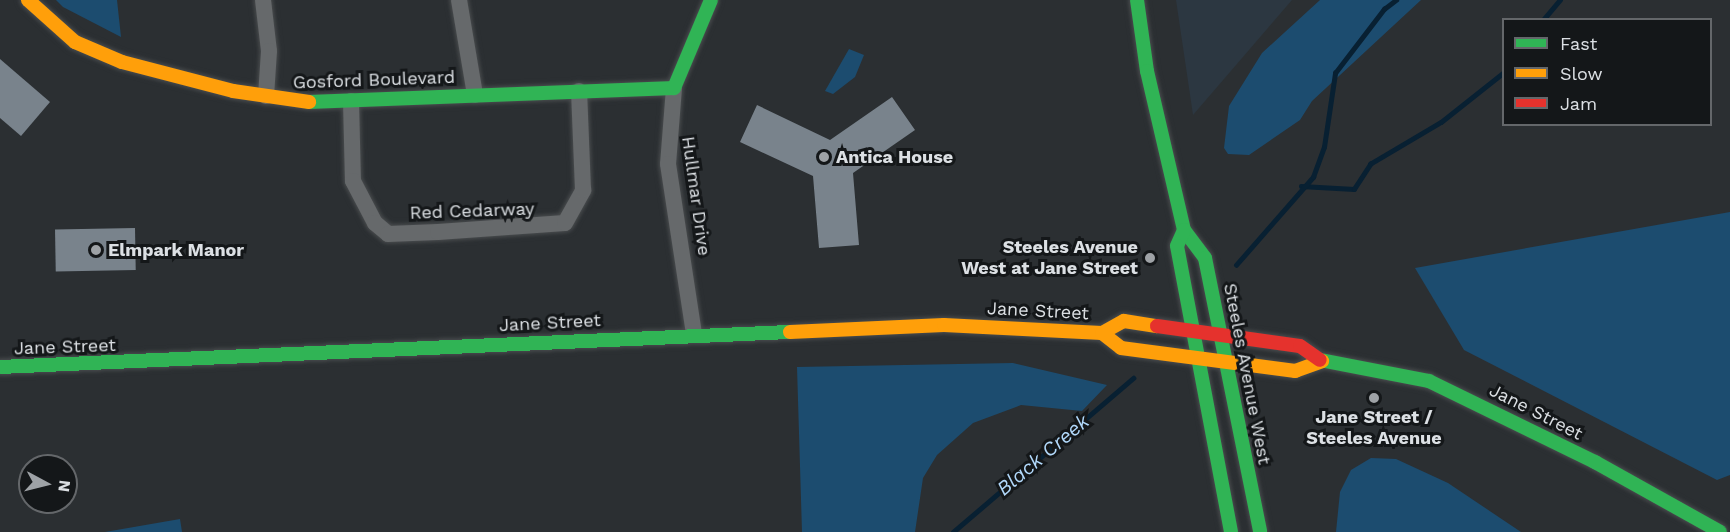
<!DOCTYPE html>
<html>
<head>
<meta charset="utf-8">
<style>
  body { margin:0 }
  #map { position:relative; width:1730px; height:532px; overflow:hidden; background:#2b2f32; font-family:"Work Sans",sans-serif }
  div>[style] { position:absolute }
  [style*='--x'] { left:calc(var(--x)*1px); top:calc(var(--y)*1px); width:calc(var(--w)*1px); rotate:calc(var(--a)*1deg) }
  .built>* { inset:0; background:#2c3741 }
  .green>* { inset:0; background:#1c4c6f }
  .stream>* { height:4.5px; margin:-2.25px; padding:0 2.25px; transform-origin:2.25px; border-radius:2.25px; background:#082032 }
  .building>* { inset:0; background:#79838c; transform-origin:0 0 }
  .roads { filter:drop-shadow(0 0 2px #494c4e) drop-shadow(0 0 2px #494c4e) }
  .street>* { height:16px; margin:-8px; padding:0 8px; transform-origin:8px; border-radius:8px; background:#66696b }
  .fast>* { height:14px; margin:-7px; padding:0 7px; transform-origin:7px; border-radius:7px; background:#30b455 }
  .slow>* { height:14px; margin:-7px; padding:0 7px; transform-origin:7px; border-radius:7px; background:#ff9f0a }
  .jam>* { height:14px; margin:-7px; padding:0 7px; transform-origin:7px; border-radius:7px; background:#e5322d }
  .dots>* { width:16px; height:16px; translate:-50% -50%; box-sizing:border-box; border:3px solid #141719; border-radius:50% }
  span { translate:-50% -50%; white-space:nowrap; text-align:center; line-height:1.15; -webkit-text-stroke:6px #141719; paint-order:stroke }
  .street-label { font-size:18px; color:#dce0e4 }
  .poi-label { font-size:18px; color:#dce0e4; font-weight:700 }
  .left { translate:0 -50%; text-align:left }
  .right { translate:-100% -50%; text-align:right }
  .water-label { font-size:20px; color:#b1d8fa; font-style:italic }
  .legend { position:absolute; left:1502px; top:18px; width:210px; height:108px; box-sizing:border-box; background:#141719; border:2px solid #64676a; margin:0; padding:8px 10px; list-style:none; font-size:18px; color:#dce0e4 }
  .legend li { display:flex; align-items:center; gap:12px; height:30px }
  .legend b { width:30px; border:2px solid #64676a }
  .north { position:absolute; left:18px; top:454px; width:60px; height:60px; box-sizing:border-box; background:#141719; border:2px solid #64676a; border-radius:50%; rotate:97deg; font-size:16px; font-weight:700; line-height:24px; text-align:center; color:#dce0e4 }
  .north::after { content:''; display:block; margin:auto; width:21px; height:27px; background:#9ea2a6; clip-path:polygon(50% 0,100% 100%,50% 72%,0 100%) }
</style>
</head>
<body>
<div id="map">
  <div class="built">
    <i style="clip-path:polygon(1176px 0,1292px 0,1193px 115px)"></i>
  </div>
  <div class="green">
    <i style="clip-path:polygon(56px 0,117px 0,121px 37px,63px 7px)"></i>
    <i style="clip-path:polygon(1320px 0,1421px 0,1312px 101px,1300px 120px,1249px 155px,1228px 154px,1224px 148px,1229px 106px,1262px 53px)"></i>
    <i style="clip-path:polygon(849px 49px,864px 55px,855px 77px,833px 94px,825px 91px)"></i>
    <i style="clip-path:polygon(1730px 212px,1730px 475px,1717px 480px,1464px 350px,1415px 268px)"></i>
    <i style="clip-path:polygon(1013px 363px,1107px 385px,1082px 411px,1021px 405px,973px 423px,937px 455px,923px 478px,915px 532px,802px 532px,797px 367px)"></i>
    <i style="clip-path:polygon(1371px 458px,1396px 459px,1448px 483px,1521px 532px,1336px 532px,1340px 492px,1351px 470px)"></i>
    <i style="clip-path:polygon(180px 519px,182px 532px,105px 532px)"></i>
  </div>
  <div class="stream">
    <i style="--x:1543;--y:20;--w:26;--a:-50"></i>
    <i style="--x:1301;--y:186;--w:53;--a:3.2"></i>
    <i style="--x:1354;--y:189;--w:30;--a:-57"></i>
    <i style="--x:1370;--y:164;--w:82;--a:-30.6"></i>
    <i style="--x:1441;--y:122;--w:80;--a:-38.4"></i>
    <i style="--x:1236;--y:265;--w:117;--a:-48.8"></i>
    <i style="--x:1313;--y:177;--w:32;--a:-70"></i>
    <i style="--x:1324;--y:147;--w:75;--a:-81.5"></i>
    <i style="--x:1335;--y:73;--w:81;--a:-52.6"></i>
    <i style="--x:1384;--y:9;--w:15;--a:-37"></i>
    <i style="--x:953;--y:532;--w:237;--a:-40.5"></i>
  </div>
  <div class="building">
    <i style="clip-path:polygon(0 59px,50px 102px,21px 136px,0 118px)"></i>
    <i style="clip-path:polygon(892px 97px,915px 130px,853px 173px,859px 245px,819px 248px,813px 176px,740px 142px,757px 105px,830px 140px)"></i>
    <i style="left:135px;top:228px;width:42px;height:80px;rotate:89deg"></i>
  </div>
  <div class="roads">
    <div class="street">
      <i style="--x:263;--y:0;--w:51;--a:83.3"></i>
      <i style="--x:269;--y:51;--w:45;--a:93.8"></i>
      <i style="--x:459;--y:0;--w:96;--a:80.4"></i>
      <i style="--x:674;--y:88;--w:76;--a:94.5"></i>
      <i style="--x:668;--y:164;--w:172;--a:81.3"></i>
      <i style="--x:351;--y:101;--w:80;--a:88.6"></i>
      <i style="--x:353;--y:181;--w:47;--a:62.4"></i>
      <i style="--x:375;--y:223;--w:17;--a:40"></i>
      <i style="--x:388;--y:234;--w:50;--a:-2.3"></i>
      <i style="--x:438;--y:232;--w:127;--a:-4.1"></i>
      <i style="--x:565;--y:223;--w:38;--a:-61"></i>
      <i style="--x:583;--y:190;--w:99;--a:-92.3"></i>
    </div>
    <div class="fast">
      <i style="--x:1137;--y:0;--w:72;--a:82"></i>
      <i style="--x:1147;--y:71;--w:163;--a:76.9"></i>
      <i style="--x:1184;--y:230;--w:35;--a:53"></i>
      <i style="--x:1205;--y:258;--w:279;--a:78.6"></i>
      <i style="--x:309;--y:102;--w:365;--a:-2.2"></i>
      <i style="--x:674;--y:88;--w:95;--a:-67.2"></i>
      <i style="--x:1184;--y:230;--w:17;--a:114"></i>
      <i style="--x:1177;--y:246;--w:291;--a:79.3"></i>
      <i style="--x:1320;--y:360;--w:111;--a:10.9"></i>
      <i style="--x:1429;--y:381;--w:185;--a:26"></i>
      <i style="--x:1595;--y:462;--w:143;--a:29.2"></i>
      <i style="--x:0;--y:367;--w:791;--a:-2.54"></i>
    </div>
    <div class="slow">
      <i style="--x:28;--y:0;--w:63;--a:41.8"></i>
      <i style="--x:75;--y:42;--w:51;--a:23.1"></i>
      <i style="--x:122;--y:62;--w:115;--a:14.6"></i>
      <i style="--x:233;--y:91;--w:77;--a:8.2"></i>
      <i style="--x:790;--y:332;--w:154;--a:-2.6"></i>
      <i style="--x:944;--y:325;--w:158;--a:2.9"></i>
      <i style="--x:1102;--y:333;--w:25;--a:-29"></i>
      <i style="--x:1124;--y:321;--w:33;--a:9"></i>
      <i style="--x:1102;--y:333;--w:24;--a:38"></i>
      <i style="--x:1121;--y:348;--w:176;--a:7.5"></i>
      <i style="--x:1295;--y:371;--w:29;--a:-20"></i>
    </div>
    <div class="jam">
      <i style="--x:1157;--y:326;--w:144;--a:8"></i>
      <i style="--x:1300;--y:346;--w:24;--a:35"></i>
    </div>
  </div>
  <div class="dots">
    <i style="left:824px;top:157px;background:#9ea2a6"></i>
    <i style="left:96px;top:250px;background:#9ea2a6"></i>
    <i style="left:1150px;top:258px;background:#9ea2a6"></i>
    <i style="left:1374px;top:398px;background:#9ea2a6"></i>
  </div>
  <div class="street-label">
    <span style="left:374px;top:80px;rotate:-2deg">Gosford Boulevard</span>
    <span style="left:696px;top:196px;rotate:82deg">Hullmar Drive</span>
    <span style="left:472px;top:211px;rotate:-2deg">Red Cedarway</span>
    <span style="left:1038px;top:311px;rotate:3deg">Jane Street</span>
    <span style="left:550px;top:323px;rotate:-3deg">Jane Street</span>
    <span style="left:65px;top:347px;rotate:-2deg">Jane Street</span>
    <span style="left:1247px;top:374px;rotate:79deg">Steeles Avenue West</span>
    <span style="left:1536px;top:412px;rotate:27deg">Jane Street</span>
  </div>
  <div class="poi-label">
    <span class="left" style="left:836px;top:157px">Antica House</span>
    <span class="right" style="left:1138px;top:258px">Steeles Avenue<br>West at Jane Street</span>
    <span class="left" style="left:108px;top:250px">Elmpark Manor</span>
    <span style="left:1374px;top:428px">Jane Street /<br>Steeles Avenue</span>
  </div>
  <div class="water-label">
    <span style="left:1043px;top:455px;rotate:-40deg">Black Creek</span>
  </div>
  <ul class="legend">
  <li><b style="height:8px;background:#30b455"></b>Fast</li>
  <li><b style="height:8px;background:#ff9f0a"></b>Slow</li>
  <li><b style="height:8px;background:#e5322d"></b>Jam</li>
  </ul>
  <div class="north">N</div>
</div>
</body>
</html>
